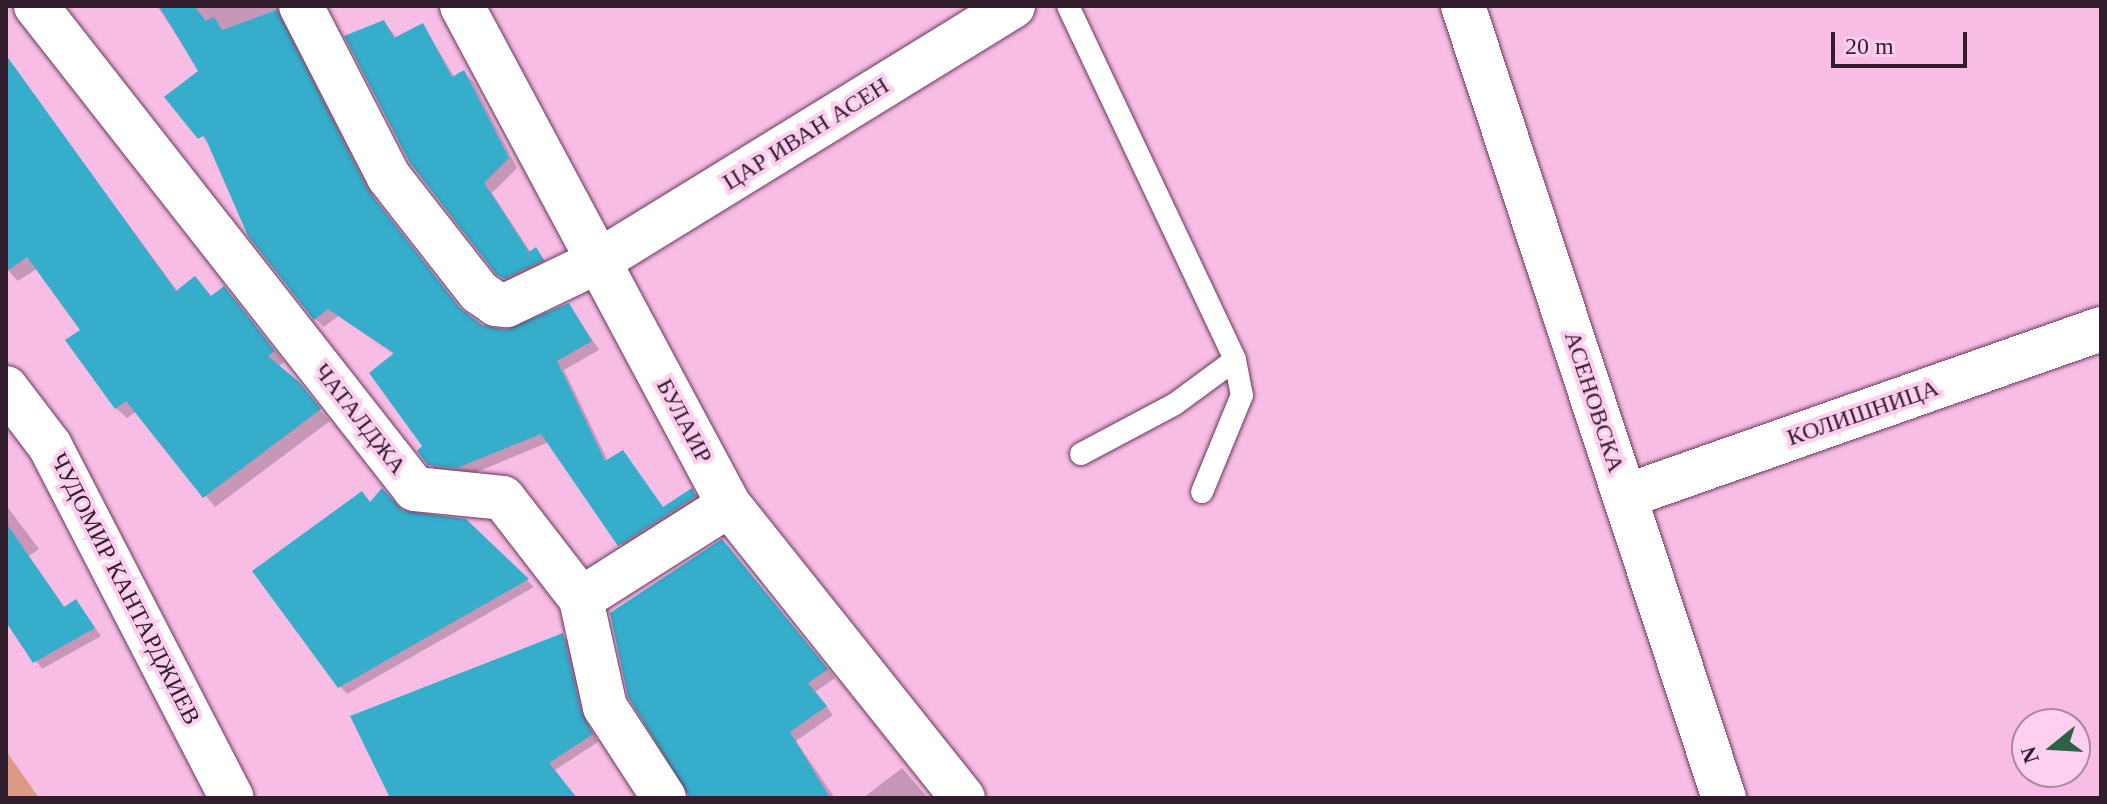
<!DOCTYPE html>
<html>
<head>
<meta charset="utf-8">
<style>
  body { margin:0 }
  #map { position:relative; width:2107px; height:804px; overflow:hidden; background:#f8bde5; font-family:Georgia,serif }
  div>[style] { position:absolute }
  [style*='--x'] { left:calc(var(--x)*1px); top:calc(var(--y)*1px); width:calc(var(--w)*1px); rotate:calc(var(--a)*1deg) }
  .green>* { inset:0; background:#dc9a85 }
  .shadow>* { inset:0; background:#0003 }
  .building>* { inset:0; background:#35adcb }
  .roads { filter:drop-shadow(0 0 2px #6a395c) drop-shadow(0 0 2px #6a395c) }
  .service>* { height:22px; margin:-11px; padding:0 11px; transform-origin:11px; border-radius:11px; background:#fff }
  .minor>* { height:44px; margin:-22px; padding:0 22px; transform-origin:22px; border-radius:22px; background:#fff }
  span { translate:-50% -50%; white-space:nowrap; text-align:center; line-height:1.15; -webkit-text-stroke:8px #fecfef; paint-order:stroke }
  .street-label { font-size:24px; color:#321d2c }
  .frame { position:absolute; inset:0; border:8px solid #321d2c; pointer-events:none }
  .north { position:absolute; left:2011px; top:708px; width:80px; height:80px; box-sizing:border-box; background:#fecfef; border:2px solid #ac88a1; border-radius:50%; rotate:252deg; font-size:22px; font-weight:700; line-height:32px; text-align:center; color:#321d2c }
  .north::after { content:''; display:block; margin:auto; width:28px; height:36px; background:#2e6246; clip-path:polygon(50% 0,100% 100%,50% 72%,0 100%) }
  .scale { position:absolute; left:1831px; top:32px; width:136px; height:36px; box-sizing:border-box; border:4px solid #321d2c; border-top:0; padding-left:10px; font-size:24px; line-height:28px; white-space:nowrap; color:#321d2c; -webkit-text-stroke:6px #fecfef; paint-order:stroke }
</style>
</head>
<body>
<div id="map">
  <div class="green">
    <i style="clip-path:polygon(6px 751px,39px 798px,6px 798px)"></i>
  </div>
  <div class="shadow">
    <i style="clip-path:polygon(157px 6px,287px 6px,287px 28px,375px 199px,463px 313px,481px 326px,517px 330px,569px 305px,599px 350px,564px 370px,608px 461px,623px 452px,664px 509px,692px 491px,700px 499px,628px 553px,549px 442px,467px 476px,439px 473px,430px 464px,395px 355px,338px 316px,324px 327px,315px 318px,210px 145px,167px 97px,201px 71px)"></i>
    <i style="clip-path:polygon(384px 22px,397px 38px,423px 25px,455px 78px,464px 73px,473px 82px,517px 168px,492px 193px,531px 253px,536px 250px,551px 269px,508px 282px,498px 272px)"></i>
    <i style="clip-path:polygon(6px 57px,178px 292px,235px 299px,284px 362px,278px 367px,330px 421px,215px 507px,137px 411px,127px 418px,116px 408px,82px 330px,38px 268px,18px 281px,6px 268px)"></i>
    <i style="clip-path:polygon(371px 503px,465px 521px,534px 587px,347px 694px,340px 686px)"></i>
    <i style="clip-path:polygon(6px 505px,39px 549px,29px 556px,65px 608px,76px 601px,101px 636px,42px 669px,6px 619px)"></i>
    <i style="clip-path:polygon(727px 545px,835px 678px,815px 692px,833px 715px,796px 741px,835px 798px,764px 798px)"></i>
    <i style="clip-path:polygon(562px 635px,569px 642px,587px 721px,598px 742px,555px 770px,576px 798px,446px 798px)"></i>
    <i style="clip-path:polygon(902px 768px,928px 798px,863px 798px)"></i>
  </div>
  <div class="building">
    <i style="clip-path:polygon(159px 6px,194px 6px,206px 21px,214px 17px,222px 30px,277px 10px,367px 189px,460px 308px,482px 325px,505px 330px,569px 303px,592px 341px,557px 361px,605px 461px,623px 450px,663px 507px,692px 488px,696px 496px,618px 546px,541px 434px,457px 468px,428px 465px,417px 451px,422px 446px,369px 373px,394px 353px,328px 309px,314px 320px,248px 236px,204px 135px,198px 139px,164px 97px,198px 71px)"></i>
    <i style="clip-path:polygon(384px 20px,394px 38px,423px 23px,452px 77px,464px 70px,509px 158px,484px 183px,529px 252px,536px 247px,544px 260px,504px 279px,496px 274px,410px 163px,344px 36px)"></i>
    <i style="clip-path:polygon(6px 55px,176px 291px,195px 276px,211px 296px,224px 286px,275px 351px,268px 356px,299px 382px,321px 409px,203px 498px,126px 401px,115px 409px,65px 340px,80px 330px,27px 257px,6px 272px)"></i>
    <i style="clip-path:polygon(382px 488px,403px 511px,466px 519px,529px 579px,338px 688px,252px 571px,362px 491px,370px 502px)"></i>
    <i style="clip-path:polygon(6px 523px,64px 607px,76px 599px,95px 628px,33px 663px,6px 622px)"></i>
    <i style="clip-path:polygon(722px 539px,828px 669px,808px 683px,827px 706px,790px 732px,830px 798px,690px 798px,628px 697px,610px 613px)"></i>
    <i style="clip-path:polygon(563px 633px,581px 712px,593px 734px,549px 763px,577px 798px,390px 798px,350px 716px)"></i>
  </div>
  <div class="roads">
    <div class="service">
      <i style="--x:1068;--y:6;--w:391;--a:64.7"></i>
      <i style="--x:1235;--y:360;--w:36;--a:79"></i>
      <i style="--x:1242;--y:395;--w:105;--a:112.4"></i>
      <i style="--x:1081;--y:454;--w:106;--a:-28"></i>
      <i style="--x:1175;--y:404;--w:74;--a:-36.3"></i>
    </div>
    <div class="minor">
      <i style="--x:36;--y:6;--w:614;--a:51.88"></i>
      <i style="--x:415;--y:489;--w:88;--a:5.8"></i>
      <i style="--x:503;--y:498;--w:128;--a:52.3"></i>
      <i style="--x:581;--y:599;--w:111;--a:77.5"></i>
      <i style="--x:605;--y:707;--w:108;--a:57"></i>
      <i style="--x:301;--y:6;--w:192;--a:62.8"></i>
      <i style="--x:389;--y:177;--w:146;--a:52"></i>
      <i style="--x:479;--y:292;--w:21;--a:35"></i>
      <i style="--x:496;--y:304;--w:11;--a:5"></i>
      <i style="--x:507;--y:305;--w:102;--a:-25.6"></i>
      <i style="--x:599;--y:261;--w:486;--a:-31.6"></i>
      <i style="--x:462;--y:6;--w:566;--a:61.85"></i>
      <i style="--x:729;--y:505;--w:375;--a:51.4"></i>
      <i style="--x:1463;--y:6;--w:834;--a:71.76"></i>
      <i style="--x:6;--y:388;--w:73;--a:52.8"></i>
      <i style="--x:50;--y:446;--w:396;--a:62.7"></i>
      <i style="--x:1626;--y:496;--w:504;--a:-19.37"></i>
      <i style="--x:581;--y:599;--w:175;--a:-32.4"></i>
    </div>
  </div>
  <div class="street-label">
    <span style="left:806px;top:134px;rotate:-32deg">ЦАР ИВАН АСЕН</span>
    <span style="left:1594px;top:402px;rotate:72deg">АСЕНОВСКА</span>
    <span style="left:1863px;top:413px;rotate:-19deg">КОЛИШНИЦА</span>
    <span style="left:360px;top:419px;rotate:52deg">ЧАТАЛДЖА</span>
    <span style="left:684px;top:421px;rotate:62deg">БУЛАИР</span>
    <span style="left:125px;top:589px;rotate:63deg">ЧУДОМИР КАНТАРДЖИЕВ</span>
  </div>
  <div class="frame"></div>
  <div class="north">N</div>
  <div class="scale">20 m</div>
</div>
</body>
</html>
